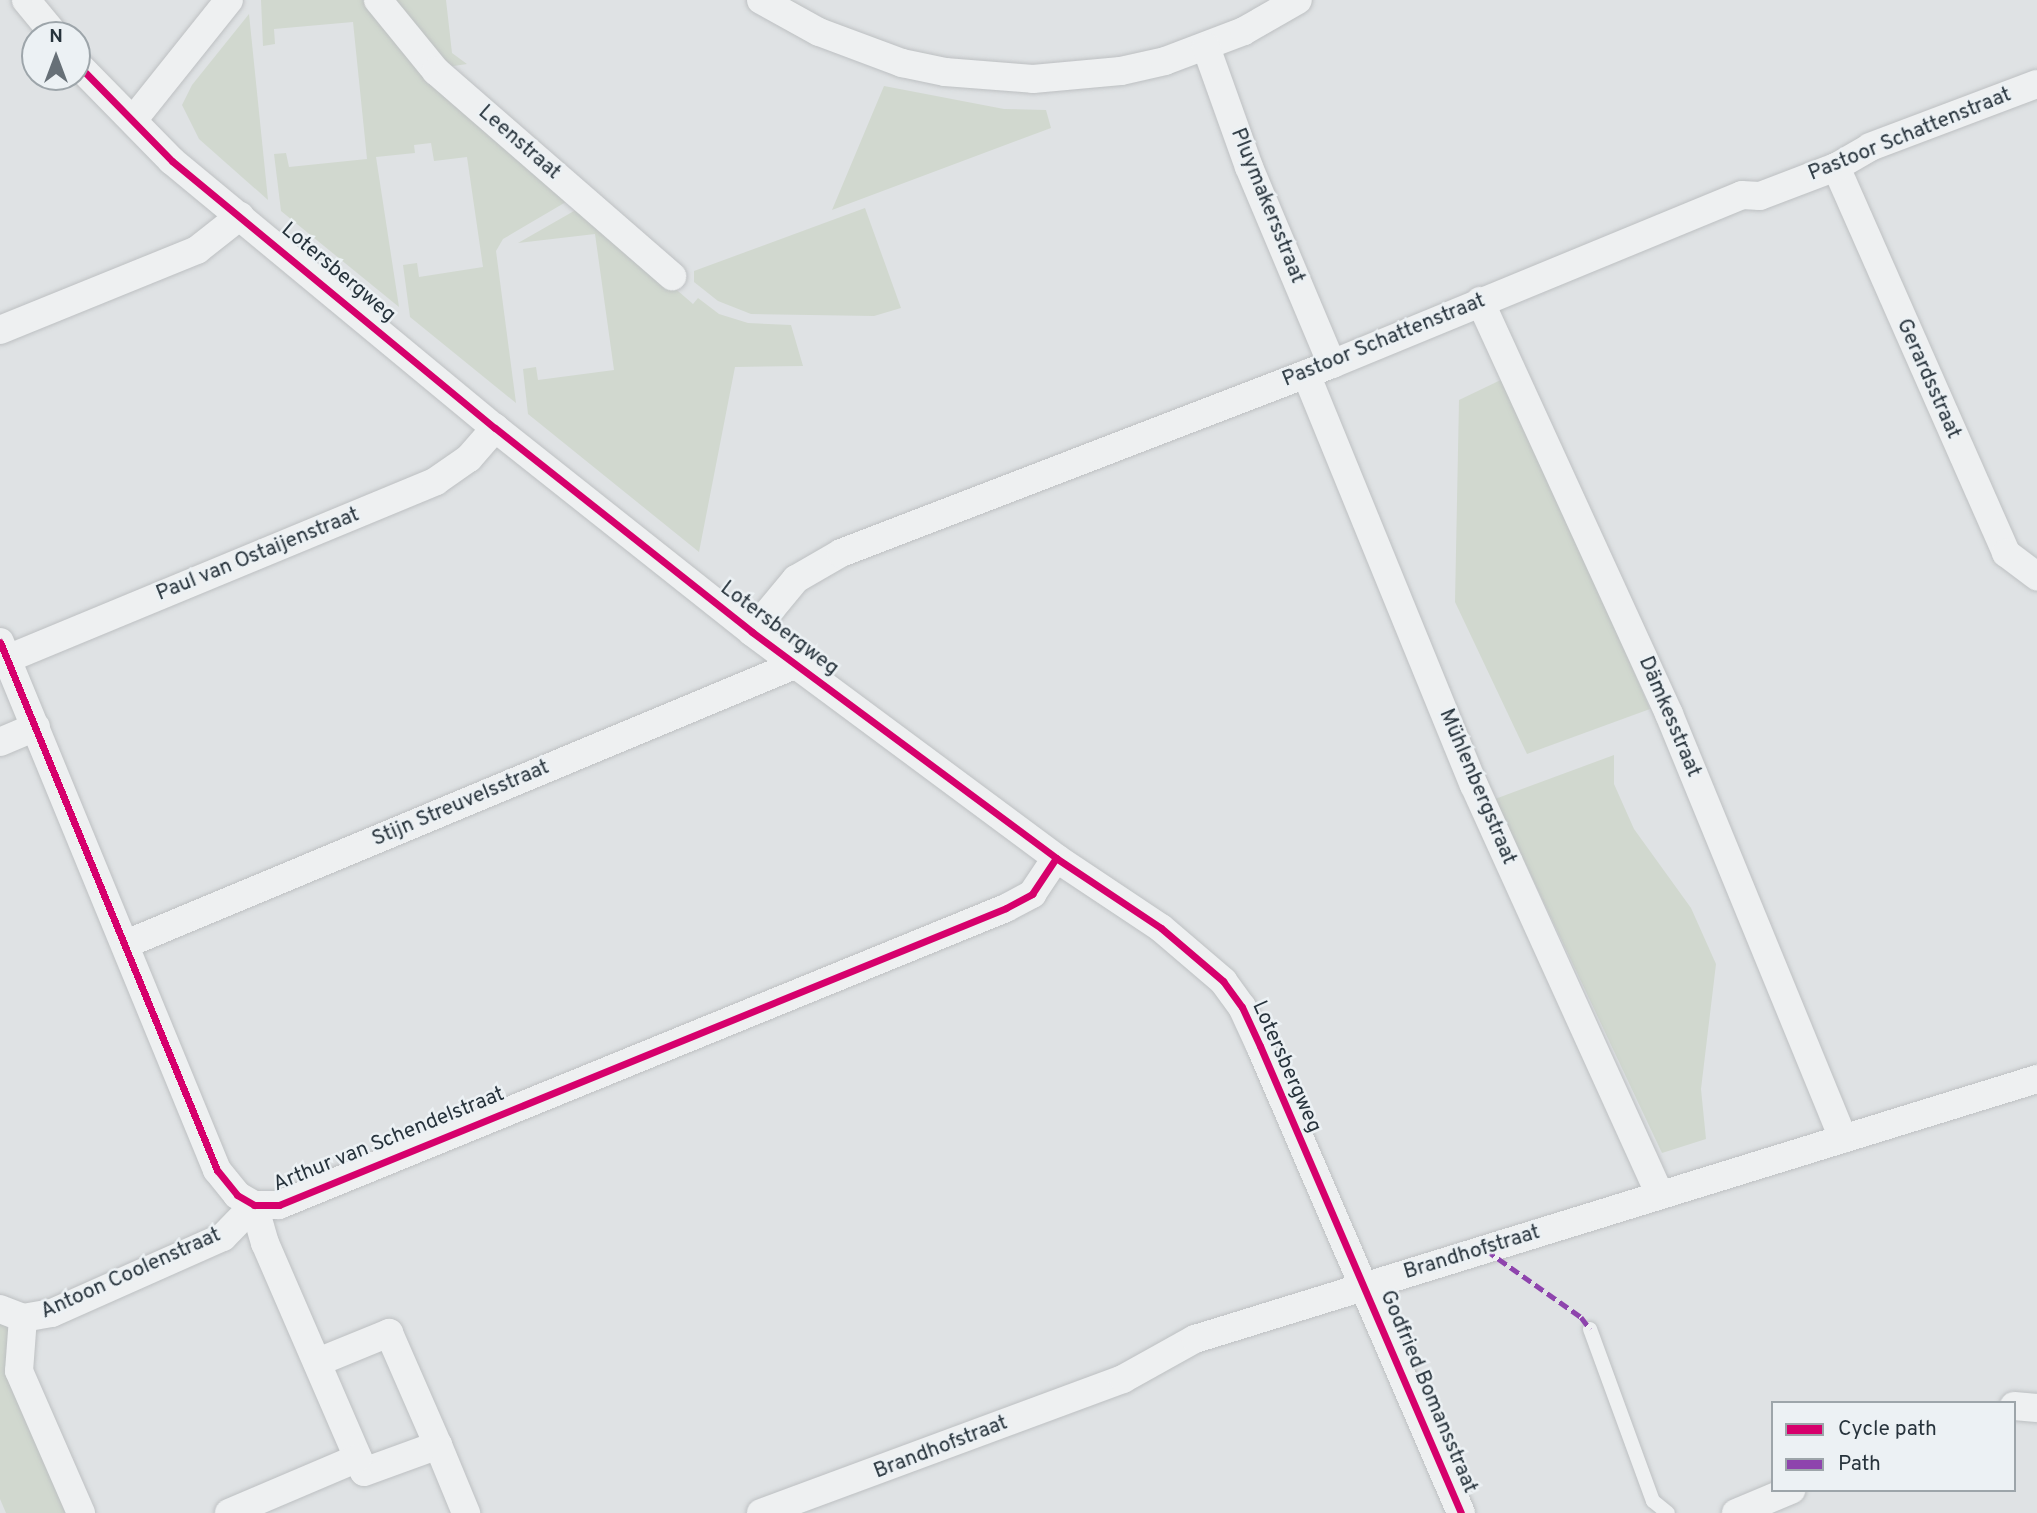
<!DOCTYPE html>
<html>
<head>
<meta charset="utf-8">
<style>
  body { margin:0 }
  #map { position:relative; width:2037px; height:1513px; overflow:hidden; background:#dfe2e4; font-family:Overpass,sans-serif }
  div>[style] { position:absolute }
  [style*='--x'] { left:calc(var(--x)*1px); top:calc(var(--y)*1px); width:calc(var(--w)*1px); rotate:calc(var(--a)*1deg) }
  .green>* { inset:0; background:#d1d8cf }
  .roads { filter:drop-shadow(0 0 2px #bdc0c2) drop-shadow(0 0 2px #bdc0c2) }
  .service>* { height:14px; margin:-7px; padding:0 7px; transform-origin:7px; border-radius:7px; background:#eef0f1 }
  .minor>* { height:28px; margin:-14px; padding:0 14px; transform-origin:14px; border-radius:14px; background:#eef0f1 }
  .quiet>* { height:5px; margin-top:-2.5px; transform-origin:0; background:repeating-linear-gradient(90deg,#8e44ad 0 10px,transparent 0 15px) }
  .cycleway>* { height:7px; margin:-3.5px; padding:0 3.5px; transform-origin:3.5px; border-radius:3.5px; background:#d6006c }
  span { translate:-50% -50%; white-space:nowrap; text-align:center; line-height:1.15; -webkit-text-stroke:5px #ecf1f4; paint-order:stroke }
  .street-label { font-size:21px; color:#27333c }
  .legend { position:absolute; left:1771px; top:1401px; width:245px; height:91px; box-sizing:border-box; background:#ecf1f4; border:2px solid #9da5aa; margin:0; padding:9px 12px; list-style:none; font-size:21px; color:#27333c }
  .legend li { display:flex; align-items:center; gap:14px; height:35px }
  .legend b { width:35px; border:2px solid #9da5aa }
  .north { position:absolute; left:21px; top:21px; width:70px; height:70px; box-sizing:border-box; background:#ecf1f4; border:2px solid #9da5aa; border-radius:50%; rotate:0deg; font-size:19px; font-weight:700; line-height:28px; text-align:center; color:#27333c }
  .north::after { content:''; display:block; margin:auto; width:24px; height:32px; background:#677077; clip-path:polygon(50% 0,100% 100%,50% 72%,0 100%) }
</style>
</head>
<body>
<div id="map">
  <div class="green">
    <i style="clip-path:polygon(261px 0,369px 0,571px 199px,503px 239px,496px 251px,516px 403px,410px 317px,403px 265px,417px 263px,419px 277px,483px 267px,467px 157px,434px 161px,431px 143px,414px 145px,415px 153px,376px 157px,399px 307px,281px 211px,274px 154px,286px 153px,289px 167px,367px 159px,353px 22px,274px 29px,275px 44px,263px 46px)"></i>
    <i style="clip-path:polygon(390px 0,446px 0,452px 53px,467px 64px,447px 67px)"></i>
    <i style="clip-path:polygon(249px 14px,268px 200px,199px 139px,182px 105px,192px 85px)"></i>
    <i style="clip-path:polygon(884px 86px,1004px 109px,1046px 110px,1051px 128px,832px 210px)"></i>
    <i style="clip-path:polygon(581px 207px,693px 304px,698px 298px,719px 314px,748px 323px,791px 325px,803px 366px,735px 367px,699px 552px,528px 414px,523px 369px,536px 367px,538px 380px,614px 370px,595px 234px,518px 243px)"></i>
    <i style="clip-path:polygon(865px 208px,901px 308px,874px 316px,751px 314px,718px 301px,694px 282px,694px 271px)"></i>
    <i style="clip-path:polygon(1507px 377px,1650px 709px,1527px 754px,1455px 602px,1459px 400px)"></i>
    <i style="clip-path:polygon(1614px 755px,1614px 784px,1634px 829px,1691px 908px,1716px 964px,1701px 1089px,1706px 1139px,1662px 1153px,1495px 799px)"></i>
    <i style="clip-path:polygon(0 1320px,10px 1331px,7px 1367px,70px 1513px,6px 1513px,0 1499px)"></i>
  </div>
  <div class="roads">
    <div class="service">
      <i style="--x:1590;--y:1329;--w:183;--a:69.9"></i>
      <i style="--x:1653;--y:1501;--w:19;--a:39"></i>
    </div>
    <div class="minor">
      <i style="--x:26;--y:0;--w:45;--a:50.4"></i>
      <i style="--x:378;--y:0;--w:92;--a:50.8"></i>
      <i style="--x:436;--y:71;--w:313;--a:41"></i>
      <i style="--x:761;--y:0;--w:66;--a:28.9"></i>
      <i style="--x:819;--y:32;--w:89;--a:20.5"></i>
      <i style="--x:902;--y:63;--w:44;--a:11.8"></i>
      <i style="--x:945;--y:72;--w:88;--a:4.5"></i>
      <i style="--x:1033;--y:79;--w:88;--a:-5.2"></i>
      <i style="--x:1121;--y:71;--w:45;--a:-12.8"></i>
      <i style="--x:1165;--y:61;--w:85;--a:-20.8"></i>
      <i style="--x:1244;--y:31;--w:62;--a:-29.9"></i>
      <i style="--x:1206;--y:47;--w:127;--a:70.3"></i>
      <i style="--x:1249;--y:167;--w:214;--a:67.2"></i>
      <i style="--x:77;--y:64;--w:136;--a:45.6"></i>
      <i style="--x:172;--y:161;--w:419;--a:39.6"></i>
      <i style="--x:495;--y:428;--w:328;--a:38.4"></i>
      <i style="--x:752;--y:632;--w:379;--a:36.6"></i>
      <i style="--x:1056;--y:858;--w:126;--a:33.7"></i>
      <i style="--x:1161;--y:928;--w:82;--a:40.5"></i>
      <i style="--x:1223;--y:981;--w:32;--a:54"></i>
      <i style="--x:1242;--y:1007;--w:43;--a:65.2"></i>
      <i style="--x:1260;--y:1046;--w:508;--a:66.71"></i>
      <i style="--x:134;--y:119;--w:152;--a:-51.4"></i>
      <i style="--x:1836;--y:167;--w:422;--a:66.2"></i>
      <i style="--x:2006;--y:553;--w:39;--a:37"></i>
      <i style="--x:1480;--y:301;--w:454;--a:65.4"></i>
      <i style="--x:1669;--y:714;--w:459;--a:67.7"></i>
      <i style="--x:0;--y:330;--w:213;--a:-22.1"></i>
      <i style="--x:197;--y:250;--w:55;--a:-38.3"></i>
      <i style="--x:1306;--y:374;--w:444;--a:67.8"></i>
      <i style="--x:1474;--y:785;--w:450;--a:65.6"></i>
      <i style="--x:752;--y:632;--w:69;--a:-50.3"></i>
      <i style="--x:796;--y:579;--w:52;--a:-30"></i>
      <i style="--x:841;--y:553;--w:526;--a:-21.05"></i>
      <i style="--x:1332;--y:364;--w:443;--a:-22.4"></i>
      <i style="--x:1742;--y:195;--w:18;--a:3"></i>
      <i style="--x:1760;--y:196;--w:81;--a:-20.9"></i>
      <i style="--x:1836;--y:167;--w:39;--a:-30"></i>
      <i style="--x:1870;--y:147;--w:178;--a:-20.7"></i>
      <i style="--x:0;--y:642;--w:571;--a:67.66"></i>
      <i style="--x:217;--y:1170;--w:32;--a:51"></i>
      <i style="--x:237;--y:1195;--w:20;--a:30"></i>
      <i style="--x:254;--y:1205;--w:25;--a:0"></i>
      <i style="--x:279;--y:1205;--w:785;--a:-22.22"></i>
      <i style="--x:1006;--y:908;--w:30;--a:-28"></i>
      <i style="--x:1032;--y:894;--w:43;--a:-56.3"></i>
      <i style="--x:7;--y:659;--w:464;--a:-22.5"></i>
      <i style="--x:436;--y:481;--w:40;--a:-34.9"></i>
      <i style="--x:469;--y:458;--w:40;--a:-49"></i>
      <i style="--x:0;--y:742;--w:39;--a:-23"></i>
      <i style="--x:126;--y:944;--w:727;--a:-22.65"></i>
      <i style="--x:0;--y:1309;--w:25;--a:21"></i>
      <i style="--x:23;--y:1318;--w:29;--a:-10"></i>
      <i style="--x:52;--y:1313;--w:187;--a:-24"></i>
      <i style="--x:223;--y:1237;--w:45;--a:-45.9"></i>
      <i style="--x:254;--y:1205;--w:40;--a:74"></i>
      <i style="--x:265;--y:1243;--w:249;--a:66.6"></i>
      <i style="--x:364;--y:1472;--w:79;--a:-20"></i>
      <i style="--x:438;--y:1445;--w:74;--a:67.6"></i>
      <i style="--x:23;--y:1318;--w:53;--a:94.3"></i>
      <i style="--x:19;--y:1371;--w:155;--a:66.4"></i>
      <i style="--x:318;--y:1362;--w:77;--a:-22.2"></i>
      <i style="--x:389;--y:1333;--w:122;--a:66.4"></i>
      <i style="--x:2014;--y:1406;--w:23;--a:5"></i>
      <i style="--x:229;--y:1513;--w:140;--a:-23.1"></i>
      <i style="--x:761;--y:1513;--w:386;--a:-20.3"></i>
      <i style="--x:1123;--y:1379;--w:82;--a:-29.1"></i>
      <i style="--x:1195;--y:1339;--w:881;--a:-17.16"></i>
      <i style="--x:1736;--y:1513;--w:60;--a:-22.7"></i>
    </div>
  </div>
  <div class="quiet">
    <i style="--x:1486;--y:1250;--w:116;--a:35.2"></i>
    <i style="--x:1581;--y:1317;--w:15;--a:53"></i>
  </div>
  <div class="cycleway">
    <i style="--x:77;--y:64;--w:136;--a:45.6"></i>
    <i style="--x:172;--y:161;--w:419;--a:39.6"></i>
    <i style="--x:495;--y:428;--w:328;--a:38.4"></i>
    <i style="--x:752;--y:632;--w:379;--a:36.6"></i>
    <i style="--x:1056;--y:858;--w:126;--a:33.7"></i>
    <i style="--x:1161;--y:928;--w:82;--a:40.5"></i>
    <i style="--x:1223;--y:981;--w:32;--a:54"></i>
    <i style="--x:1242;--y:1007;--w:43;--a:65.2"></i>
    <i style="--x:1260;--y:1046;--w:508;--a:66.71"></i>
    <i style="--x:0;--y:642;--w:571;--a:67.66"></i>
    <i style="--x:217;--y:1170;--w:32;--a:51"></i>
    <i style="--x:237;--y:1195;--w:20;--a:30"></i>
    <i style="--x:254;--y:1205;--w:25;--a:0"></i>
    <i style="--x:279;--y:1205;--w:785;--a:-22.22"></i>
    <i style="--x:1006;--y:908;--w:30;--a:-28"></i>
    <i style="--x:1032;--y:894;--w:43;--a:-56.3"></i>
  </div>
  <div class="street-label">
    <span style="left:1910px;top:135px;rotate:-22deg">Pastoor Schattenstraat</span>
    <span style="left:519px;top:143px;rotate:41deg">Leenstraat</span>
    <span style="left:1267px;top:206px;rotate:68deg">Pluymakersstraat</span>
    <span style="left:338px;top:273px;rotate:40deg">Lotersbergweg</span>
    <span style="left:1384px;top:341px;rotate:-22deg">Pastoor Schattenstraat</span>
    <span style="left:1928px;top:379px;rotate:66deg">Gerardsstraat</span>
    <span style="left:258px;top:555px;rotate:-22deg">Paul van Ostaijenstraat</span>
    <span style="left:779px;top:629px;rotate:37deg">Lotersbergweg</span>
    <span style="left:1669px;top:717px;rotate:67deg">Dämkesstraat</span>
    <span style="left:1477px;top:787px;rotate:67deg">Mühlenbergstraat</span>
    <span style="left:461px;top:804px;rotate:-23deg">Stijn Streuvelsstraat</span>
    <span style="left:1286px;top:1067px;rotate:66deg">Lotersbergweg</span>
    <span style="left:389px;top:1140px;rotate:-22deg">Arthur van Schendelstraat</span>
    <span style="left:1472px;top:1253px;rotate:-17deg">Brandhofstraat</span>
    <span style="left:131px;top:1274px;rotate:-24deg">Antoon Coolenstraat</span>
    <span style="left:1428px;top:1392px;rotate:67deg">Godfried Bomansstraat</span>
    <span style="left:941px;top:1448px;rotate:-21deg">Brandhofstraat</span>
  </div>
  <ul class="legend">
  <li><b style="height:9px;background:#d6006c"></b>Cycle path</li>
  <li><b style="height:9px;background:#8e44ad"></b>Path</li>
  </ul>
  <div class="north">N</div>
</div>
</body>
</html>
